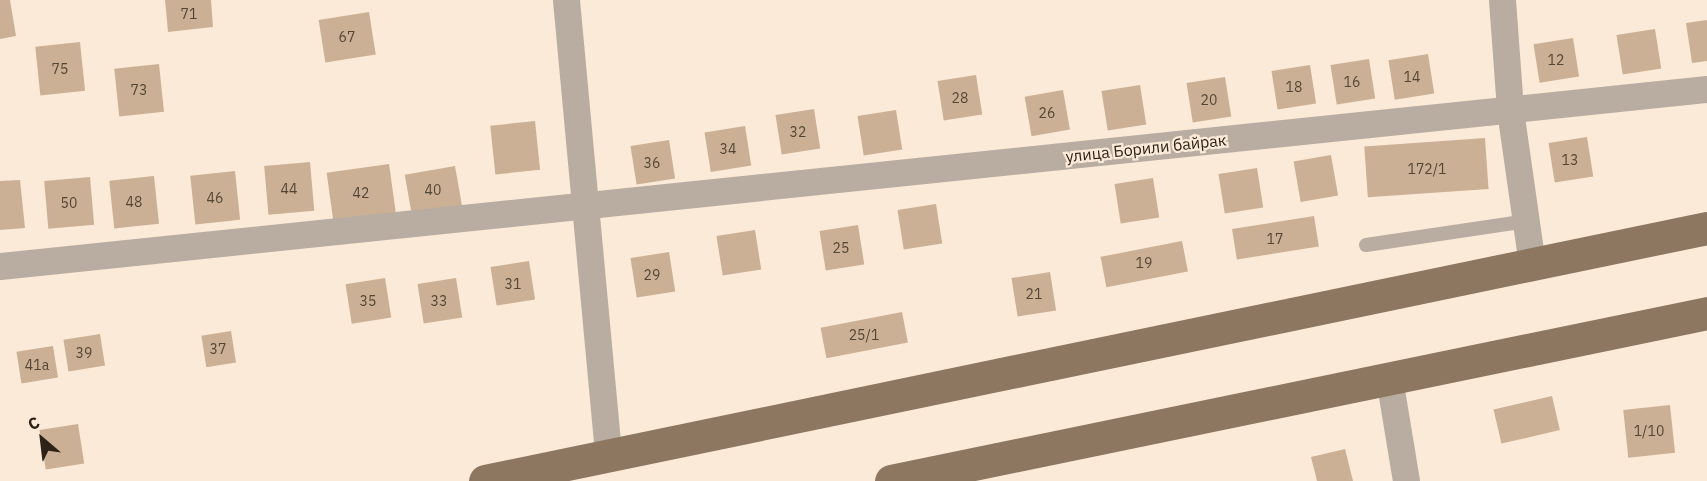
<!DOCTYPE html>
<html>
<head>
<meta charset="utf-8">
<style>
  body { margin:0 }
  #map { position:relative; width:1707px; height:481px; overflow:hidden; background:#fbead8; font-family:"IBM Plex Sans",sans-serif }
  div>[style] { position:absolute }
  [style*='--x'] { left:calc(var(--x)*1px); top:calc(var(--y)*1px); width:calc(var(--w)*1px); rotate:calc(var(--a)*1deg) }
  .building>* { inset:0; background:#ccb095; transform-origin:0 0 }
  .lane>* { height:14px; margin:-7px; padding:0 7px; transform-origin:7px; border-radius:7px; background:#b9ada1 }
  .street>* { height:27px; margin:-13.5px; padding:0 13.5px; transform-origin:13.5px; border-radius:13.5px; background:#b9ada1 }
  .primary>* { height:33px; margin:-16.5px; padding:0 16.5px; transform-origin:16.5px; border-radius:16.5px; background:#8d7761 }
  span { translate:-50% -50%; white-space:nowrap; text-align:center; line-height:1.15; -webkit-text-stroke:4.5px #fbead8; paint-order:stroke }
  .number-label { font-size:14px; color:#544636 }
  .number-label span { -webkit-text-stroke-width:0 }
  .street-label { font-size:16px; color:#2c2217 }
  .north { position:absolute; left:12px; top:409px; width:60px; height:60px; -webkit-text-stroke:4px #fbead8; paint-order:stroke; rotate:332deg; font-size:16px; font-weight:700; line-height:24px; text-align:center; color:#2c2217 }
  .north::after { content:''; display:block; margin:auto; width:21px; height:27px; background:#2c2217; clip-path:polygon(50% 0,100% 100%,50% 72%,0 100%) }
</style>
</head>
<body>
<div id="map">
  <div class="building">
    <i style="clip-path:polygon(0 0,10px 0,16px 36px,0 39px)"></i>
    <i style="clip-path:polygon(165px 0,211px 0,213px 27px,168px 32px)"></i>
    <i style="left:369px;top:12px;width:43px;height:51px;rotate:81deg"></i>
    <i style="clip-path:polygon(1707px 20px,1707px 61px,1692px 63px,1686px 23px)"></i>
    <i style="left:1655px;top:29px;width:40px;height:39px;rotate:81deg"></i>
    <i style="left:1573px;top:38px;width:39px;height:40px;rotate:81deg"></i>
    <i style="left:80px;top:42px;width:49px;height:45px;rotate:84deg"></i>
    <i style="left:1428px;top:54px;width:40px;height:40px;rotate:81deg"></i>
    <i style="left:1369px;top:59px;width:40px;height:39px;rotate:81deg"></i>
    <i style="left:159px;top:64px;width:48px;height:45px;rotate:84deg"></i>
    <i style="left:1310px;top:65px;width:39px;height:39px;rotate:81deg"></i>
    <i style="left:976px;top:75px;width:40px;height:39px;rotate:81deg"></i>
    <i style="left:1225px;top:77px;width:40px;height:39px;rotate:81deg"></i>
    <i style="left:1140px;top:85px;width:40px;height:39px;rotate:81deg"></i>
    <i style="left:1063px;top:90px;width:40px;height:39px;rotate:80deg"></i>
    <i style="left:814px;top:109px;width:40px;height:39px;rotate:81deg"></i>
    <i style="left:896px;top:110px;width:40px;height:39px;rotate:81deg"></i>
    <i style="left:535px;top:121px;width:49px;height:45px;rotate:84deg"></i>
    <i style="left:745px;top:126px;width:40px;height:41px;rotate:81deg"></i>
    <i style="left:1587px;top:137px;width:40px;height:39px;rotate:81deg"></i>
    <i style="left:1485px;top:138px;width:51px;height:121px;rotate:86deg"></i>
    <i style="left:669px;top:140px;width:39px;height:39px;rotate:81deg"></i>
    <i style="left:1331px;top:155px;width:41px;height:38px;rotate:80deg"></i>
    <i style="left:310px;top:162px;width:49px;height:46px;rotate:85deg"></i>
    <i style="left:389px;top:164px;width:49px;height:63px;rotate:82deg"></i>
    <i style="left:455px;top:166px;width:42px;height:51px;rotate:80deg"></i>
    <i style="left:1257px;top:168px;width:40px;height:39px;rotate:81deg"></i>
    <i style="left:235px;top:171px;width:49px;height:45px;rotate:84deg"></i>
    <i style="left:154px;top:176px;width:48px;height:45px;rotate:84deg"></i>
    <i style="left:90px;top:177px;width:48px;height:46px;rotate:85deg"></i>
    <i style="left:1153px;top:178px;width:40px;height:39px;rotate:81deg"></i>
    <i style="clip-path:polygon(20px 180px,25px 228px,0 230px,0 181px)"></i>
    <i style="left:936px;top:204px;width:40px;height:39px;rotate:81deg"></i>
    <i style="left:1314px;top:216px;width:31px;height:83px;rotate:81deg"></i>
    <i style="left:858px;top:225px;width:40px;height:39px;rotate:81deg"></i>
    <i style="left:755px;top:230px;width:40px;height:39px;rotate:81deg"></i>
    <i style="left:1182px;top:241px;width:31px;height:83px;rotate:79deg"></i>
    <i style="left:669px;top:252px;width:40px;height:39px;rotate:81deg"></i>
    <i style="left:529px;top:261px;width:39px;height:39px;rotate:81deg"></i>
    <i style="left:1050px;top:272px;width:39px;height:39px;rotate:81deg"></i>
    <i style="left:385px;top:278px;width:40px;height:40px;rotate:81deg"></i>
    <i style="left:456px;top:278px;width:40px;height:39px;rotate:81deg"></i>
    <i style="left:902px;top:312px;width:31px;height:83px;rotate:79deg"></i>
    <i style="left:231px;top:331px;width:32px;height:30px;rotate:81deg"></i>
    <i style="left:100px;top:334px;width:32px;height:37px;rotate:81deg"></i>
    <i style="left:53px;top:346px;width:32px;height:37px;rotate:81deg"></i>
    <i style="left:1552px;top:396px;width:35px;height:60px;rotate:77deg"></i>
    <i style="left:1670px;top:405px;width:48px;height:47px;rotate:84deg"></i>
    <i style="left:78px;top:424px;width:40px;height:39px;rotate:81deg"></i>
    <i style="clip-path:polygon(1345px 449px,1353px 481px,1317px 481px,1311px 457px)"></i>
  </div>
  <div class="lane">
    <i style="--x:1366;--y:245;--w:162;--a:-8.5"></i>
  </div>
  <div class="street">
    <i style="--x:566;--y:0;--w:457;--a:84.7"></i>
    <i style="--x:1502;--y:0;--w:110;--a:85.8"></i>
    <i style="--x:1510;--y:110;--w:156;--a:81.9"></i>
    <i style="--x:0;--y:266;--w:1716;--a:-5.92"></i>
    <i style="--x:1389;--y:378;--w:104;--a:80.6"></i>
  </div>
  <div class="primary">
    <i style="--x:485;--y:481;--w:1248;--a:-11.7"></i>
    <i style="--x:891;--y:481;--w:833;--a:-11.63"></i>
  </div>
  <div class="number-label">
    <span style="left:189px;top:14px">71</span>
    <span style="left:347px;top:37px">67</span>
    <span style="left:1556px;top:60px">12</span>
    <span style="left:60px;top:69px">75</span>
    <span style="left:1412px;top:77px">14</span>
    <span style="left:1352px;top:82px">16</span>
    <span style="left:1294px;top:87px">18</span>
    <span style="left:139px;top:90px">73</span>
    <span style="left:960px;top:98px">28</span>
    <span style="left:1209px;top:100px">20</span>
    <span style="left:1047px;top:113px">26</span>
    <span style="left:798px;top:132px">32</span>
    <span style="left:728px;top:149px">34</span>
    <span style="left:1570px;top:160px">13</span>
    <span style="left:652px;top:163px">36</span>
    <span style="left:1427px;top:169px">172/1</span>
    <span style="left:289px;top:189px">44</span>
    <span style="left:433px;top:190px">40</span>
    <span style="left:361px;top:193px">42</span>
    <span style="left:215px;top:198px">46</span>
    <span style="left:134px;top:202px">48</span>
    <span style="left:69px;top:203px">50</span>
    <span style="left:1275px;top:239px">17</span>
    <span style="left:841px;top:248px">25</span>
    <span style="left:1144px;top:263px">19</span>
    <span style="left:652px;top:275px">29</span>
    <span style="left:513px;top:284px">31</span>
    <span style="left:1034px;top:294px">21</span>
    <span style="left:368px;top:301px">35</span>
    <span style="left:439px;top:301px">33</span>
    <span style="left:864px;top:335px">25/1</span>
    <span style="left:218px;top:349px">37</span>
    <span style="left:84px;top:353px">39</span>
    <span style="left:37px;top:365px">41а</span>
    <span style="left:1649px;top:431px">1/10</span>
  </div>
  <div class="street-label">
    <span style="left:1146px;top:148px;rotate:-6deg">улица Борили байрак</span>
  </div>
  <div class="north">С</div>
</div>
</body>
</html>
